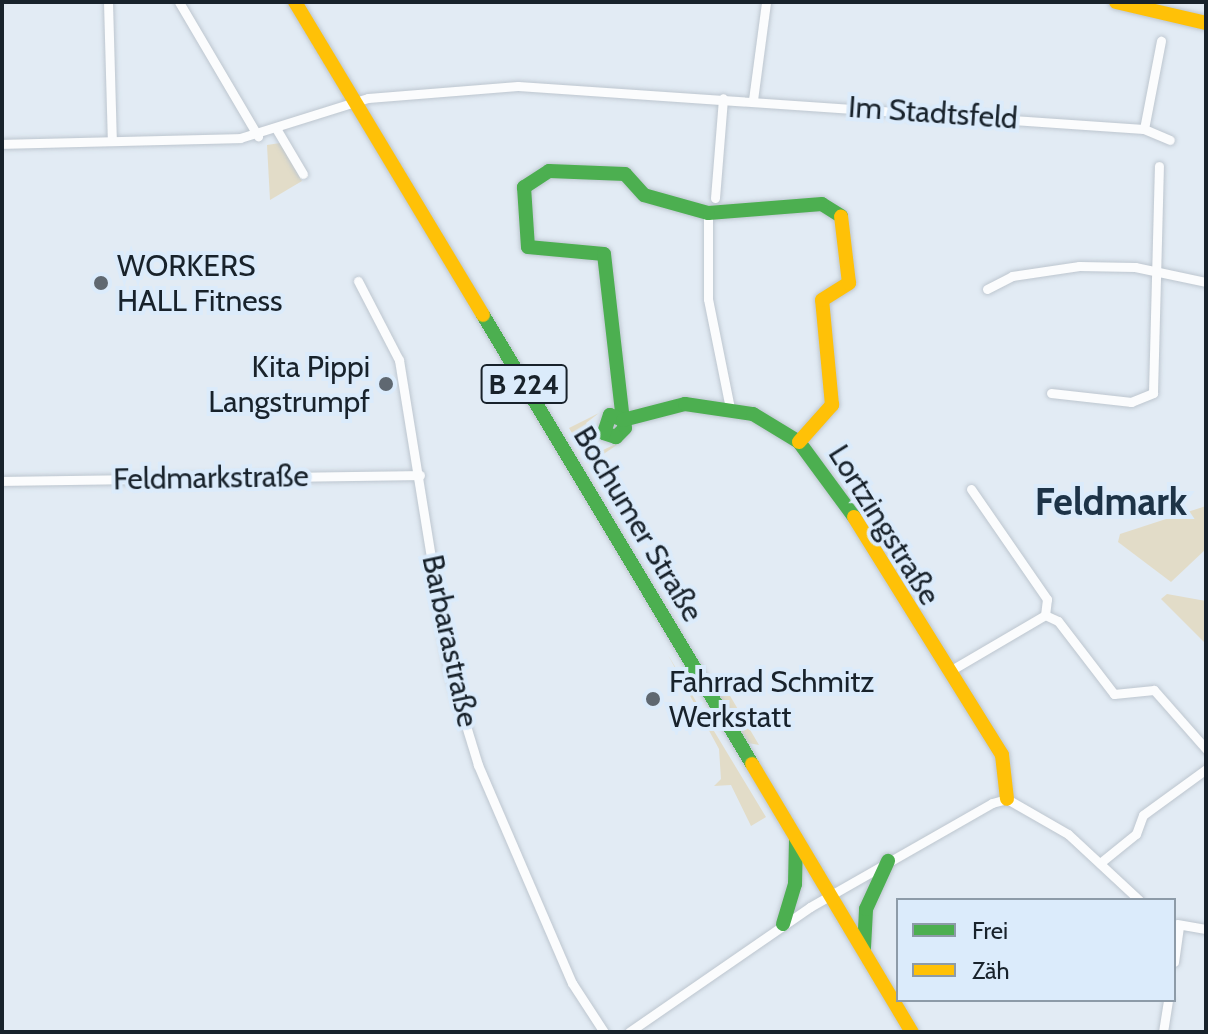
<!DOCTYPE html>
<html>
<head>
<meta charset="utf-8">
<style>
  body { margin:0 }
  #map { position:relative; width:1208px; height:1034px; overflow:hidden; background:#e2ebf4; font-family:Cabin,sans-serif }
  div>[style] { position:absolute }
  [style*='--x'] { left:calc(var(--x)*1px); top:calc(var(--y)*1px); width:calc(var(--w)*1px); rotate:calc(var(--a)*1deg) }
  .green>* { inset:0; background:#e2dcc8 }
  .roads { filter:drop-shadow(0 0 2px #bdc6cf) drop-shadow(0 0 2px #bdc6cf) }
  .street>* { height:9px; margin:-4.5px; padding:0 4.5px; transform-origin:4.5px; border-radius:4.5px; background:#fbfcfd }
  .fast>* { height:14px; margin:-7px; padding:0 7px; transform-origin:7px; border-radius:7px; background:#4caf50 }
  .slow>* { height:14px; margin:-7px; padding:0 7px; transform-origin:7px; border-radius:7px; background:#ffc107 }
  .dots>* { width:22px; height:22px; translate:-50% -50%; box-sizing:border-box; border:4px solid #dbebfb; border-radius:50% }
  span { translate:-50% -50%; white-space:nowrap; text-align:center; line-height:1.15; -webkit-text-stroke:8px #dbebfb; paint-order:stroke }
  .shield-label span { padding:2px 6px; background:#dbebfb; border:2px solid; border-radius:6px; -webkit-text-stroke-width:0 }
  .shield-label { font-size:28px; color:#18222b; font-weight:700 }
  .street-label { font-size:30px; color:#18222b }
  .poi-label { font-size:30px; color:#18222b }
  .left { translate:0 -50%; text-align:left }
  .right { translate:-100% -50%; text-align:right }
  .district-label { font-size:38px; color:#1d3347; font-weight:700 }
  .frame { position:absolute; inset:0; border:4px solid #18222b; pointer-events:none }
  .legend { position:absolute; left:896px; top:898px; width:280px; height:104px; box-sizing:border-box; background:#dbebfb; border:2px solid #8d9ba8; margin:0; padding:10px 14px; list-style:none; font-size:24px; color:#18222b }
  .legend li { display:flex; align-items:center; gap:16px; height:40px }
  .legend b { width:40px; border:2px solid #8d9ba8 }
</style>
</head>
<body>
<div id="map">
  <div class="green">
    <i style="clip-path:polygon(280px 143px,302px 181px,270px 200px,267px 145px)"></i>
    <i style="clip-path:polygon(599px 413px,586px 423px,601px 451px,626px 439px,590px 463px,569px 428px)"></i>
    <i style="clip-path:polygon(1206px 506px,1206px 549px,1171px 582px,1118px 542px,1120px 534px)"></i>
    <i style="clip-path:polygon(1167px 594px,1206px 601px,1206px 644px,1161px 599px)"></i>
    <i style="clip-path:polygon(668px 655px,766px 817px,751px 826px,731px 785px,714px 786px,721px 779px,719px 749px)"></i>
    <i style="clip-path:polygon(726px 689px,759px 745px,748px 743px,718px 696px)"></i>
  </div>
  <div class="roads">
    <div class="street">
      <i style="--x:108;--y:2;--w:139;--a:88.4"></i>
      <i style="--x:179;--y:2;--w:156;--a:59.5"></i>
      <i style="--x:753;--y:100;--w:99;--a:-82.4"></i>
      <i style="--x:1144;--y:129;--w:28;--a:23"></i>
      <i style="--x:277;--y:130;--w:51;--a:59.4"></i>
      <i style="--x:2;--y:144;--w:238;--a:-1.4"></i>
      <i style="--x:240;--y:138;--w:134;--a:-17.4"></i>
      <i style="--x:368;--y:98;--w:150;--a:-4.6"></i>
      <i style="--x:518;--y:86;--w:627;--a:3.93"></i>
      <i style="--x:1144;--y:129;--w:90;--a:-79.1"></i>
      <i style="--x:715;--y:198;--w:100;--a:-85.4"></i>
      <i style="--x:708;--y:213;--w:86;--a:90"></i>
      <i style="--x:708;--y:299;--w:111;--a:78.6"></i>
      <i style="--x:358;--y:281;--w:89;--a:62.6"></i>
      <i style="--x:399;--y:360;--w:314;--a:80.8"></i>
      <i style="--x:449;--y:670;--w:99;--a:73"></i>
      <i style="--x:478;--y:765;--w:237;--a:66.7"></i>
      <i style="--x:572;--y:983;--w:59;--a:56.9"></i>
      <i style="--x:987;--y:289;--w:28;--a:-27"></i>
      <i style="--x:1012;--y:276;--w:68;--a:-8.5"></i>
      <i style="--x:1079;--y:266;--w:56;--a:1"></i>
      <i style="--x:1135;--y:267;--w:73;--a:11.9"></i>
      <i style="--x:1051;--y:393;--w:81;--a:6.4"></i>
      <i style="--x:1131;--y:402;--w:24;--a:-22"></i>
      <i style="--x:1153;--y:393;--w:227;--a:-88.5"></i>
      <i style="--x:2;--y:481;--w:418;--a:-0.8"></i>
      <i style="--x:971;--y:489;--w:134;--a:55.4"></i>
      <i style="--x:1047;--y:599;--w:16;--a:97"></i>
      <i style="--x:948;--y:672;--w:113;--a:-30.4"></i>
      <i style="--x:1045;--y:615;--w:14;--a:25"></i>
      <i style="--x:1058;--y:621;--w:92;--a:52.5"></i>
      <i style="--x:1114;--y:694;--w:40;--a:-5.7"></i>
      <i style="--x:1154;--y:690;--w:79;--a:48.6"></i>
      <i style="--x:1100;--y:863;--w:46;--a:-38.9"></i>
      <i style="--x:1136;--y:834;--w:20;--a:-70"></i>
      <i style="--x:1143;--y:815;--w:78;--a:-36.1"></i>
      <i style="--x:1177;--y:924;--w:29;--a:10"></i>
      <i style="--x:1174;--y:962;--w:36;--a:-82"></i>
      <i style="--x:629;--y:1032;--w:220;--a:-34.6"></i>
      <i style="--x:810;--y:907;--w:210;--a:-29.7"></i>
      <i style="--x:992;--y:803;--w:16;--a:-15"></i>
      <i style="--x:1007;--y:799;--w:70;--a:29.8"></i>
      <i style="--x:1068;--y:834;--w:97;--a:42.9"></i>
      <i style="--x:1163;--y:1032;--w:32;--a:-81"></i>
    </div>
    <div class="fast">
      <i style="--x:841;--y:216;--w:22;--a:-148"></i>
      <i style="--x:822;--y:204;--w:114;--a:175.5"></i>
      <i style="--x:708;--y:213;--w:66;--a:-164.3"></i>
      <i style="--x:644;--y:195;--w:28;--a:-132"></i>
      <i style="--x:625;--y:174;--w:76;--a:-177.7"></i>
      <i style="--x:549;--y:171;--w:30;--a:147"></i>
      <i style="--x:524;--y:187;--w:60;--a:86.2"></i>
      <i style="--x:528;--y:247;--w:76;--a:5.3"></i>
      <i style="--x:604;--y:254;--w:167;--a:83.5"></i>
      <i style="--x:623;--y:420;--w:8;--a:76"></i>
      <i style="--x:625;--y:428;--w:13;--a:135"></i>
      <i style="--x:616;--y:437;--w:13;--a:-162"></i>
      <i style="--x:604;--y:433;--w:19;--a:-72"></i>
      <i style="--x:610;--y:415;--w:14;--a:21"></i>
      <i style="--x:623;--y:420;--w:64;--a:-14.5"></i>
      <i style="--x:685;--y:404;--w:69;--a:8.4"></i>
      <i style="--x:753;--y:414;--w:54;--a:31.3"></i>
      <i style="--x:799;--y:442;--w:93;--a:53.7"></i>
      <i style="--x:483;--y:315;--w:523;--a:59.07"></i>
      <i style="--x:783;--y:924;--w:42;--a:-73.3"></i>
      <i style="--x:795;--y:884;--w:45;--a:-88.7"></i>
      <i style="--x:864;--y:948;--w:39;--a:-87"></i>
      <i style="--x:866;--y:909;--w:53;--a:-65.4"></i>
    </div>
    <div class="slow">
      <i style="--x:295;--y:2;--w:365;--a:59"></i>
      <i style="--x:1116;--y:2;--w:92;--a:13.1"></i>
      <i style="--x:799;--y:442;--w:50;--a:-48.3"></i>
      <i style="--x:832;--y:405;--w:105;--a:-95.4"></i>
      <i style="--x:822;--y:300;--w:32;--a:-32"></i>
      <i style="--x:849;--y:283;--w:67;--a:-96.8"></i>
      <i style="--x:854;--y:517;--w:280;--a:58.1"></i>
      <i style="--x:1002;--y:755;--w:44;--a:83.5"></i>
      <i style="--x:752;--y:764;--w:312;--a:59.2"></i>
    </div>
  </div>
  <div class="dots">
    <i style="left:101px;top:283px;background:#5f6871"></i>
    <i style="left:386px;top:384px;background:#5f6871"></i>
    <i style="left:653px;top:699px;background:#5f6871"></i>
  </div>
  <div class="shield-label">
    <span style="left:524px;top:384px">B 224</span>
  </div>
  <div class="street-label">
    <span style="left:933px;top:113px;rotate:4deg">Im Stadtsfeld</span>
    <span style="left:211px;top:478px;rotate:-1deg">Feldmarkstraße</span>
    <span style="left:638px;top:524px;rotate:59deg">Bochumer Straße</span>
    <span style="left:884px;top:525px;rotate:58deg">Lortzingstraße</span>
    <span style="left:450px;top:641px;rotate:78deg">Barbarastraße</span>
  </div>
  <div class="poi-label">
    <span class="left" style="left:117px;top:283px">WORKERS<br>HALL Fitness</span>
    <span class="right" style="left:370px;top:384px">Kita Pippi<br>Langstrumpf</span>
    <span class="left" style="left:669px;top:699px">Fahrrad Schmitz<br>Werkstatt</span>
  </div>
  <div class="district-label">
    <span style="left:1111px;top:502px">Feldmark</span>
  </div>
  <div class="frame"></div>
  <ul class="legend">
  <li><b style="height:10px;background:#4caf50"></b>Frei</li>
  <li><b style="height:10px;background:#ffc107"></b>Zäh</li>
  </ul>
</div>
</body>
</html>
